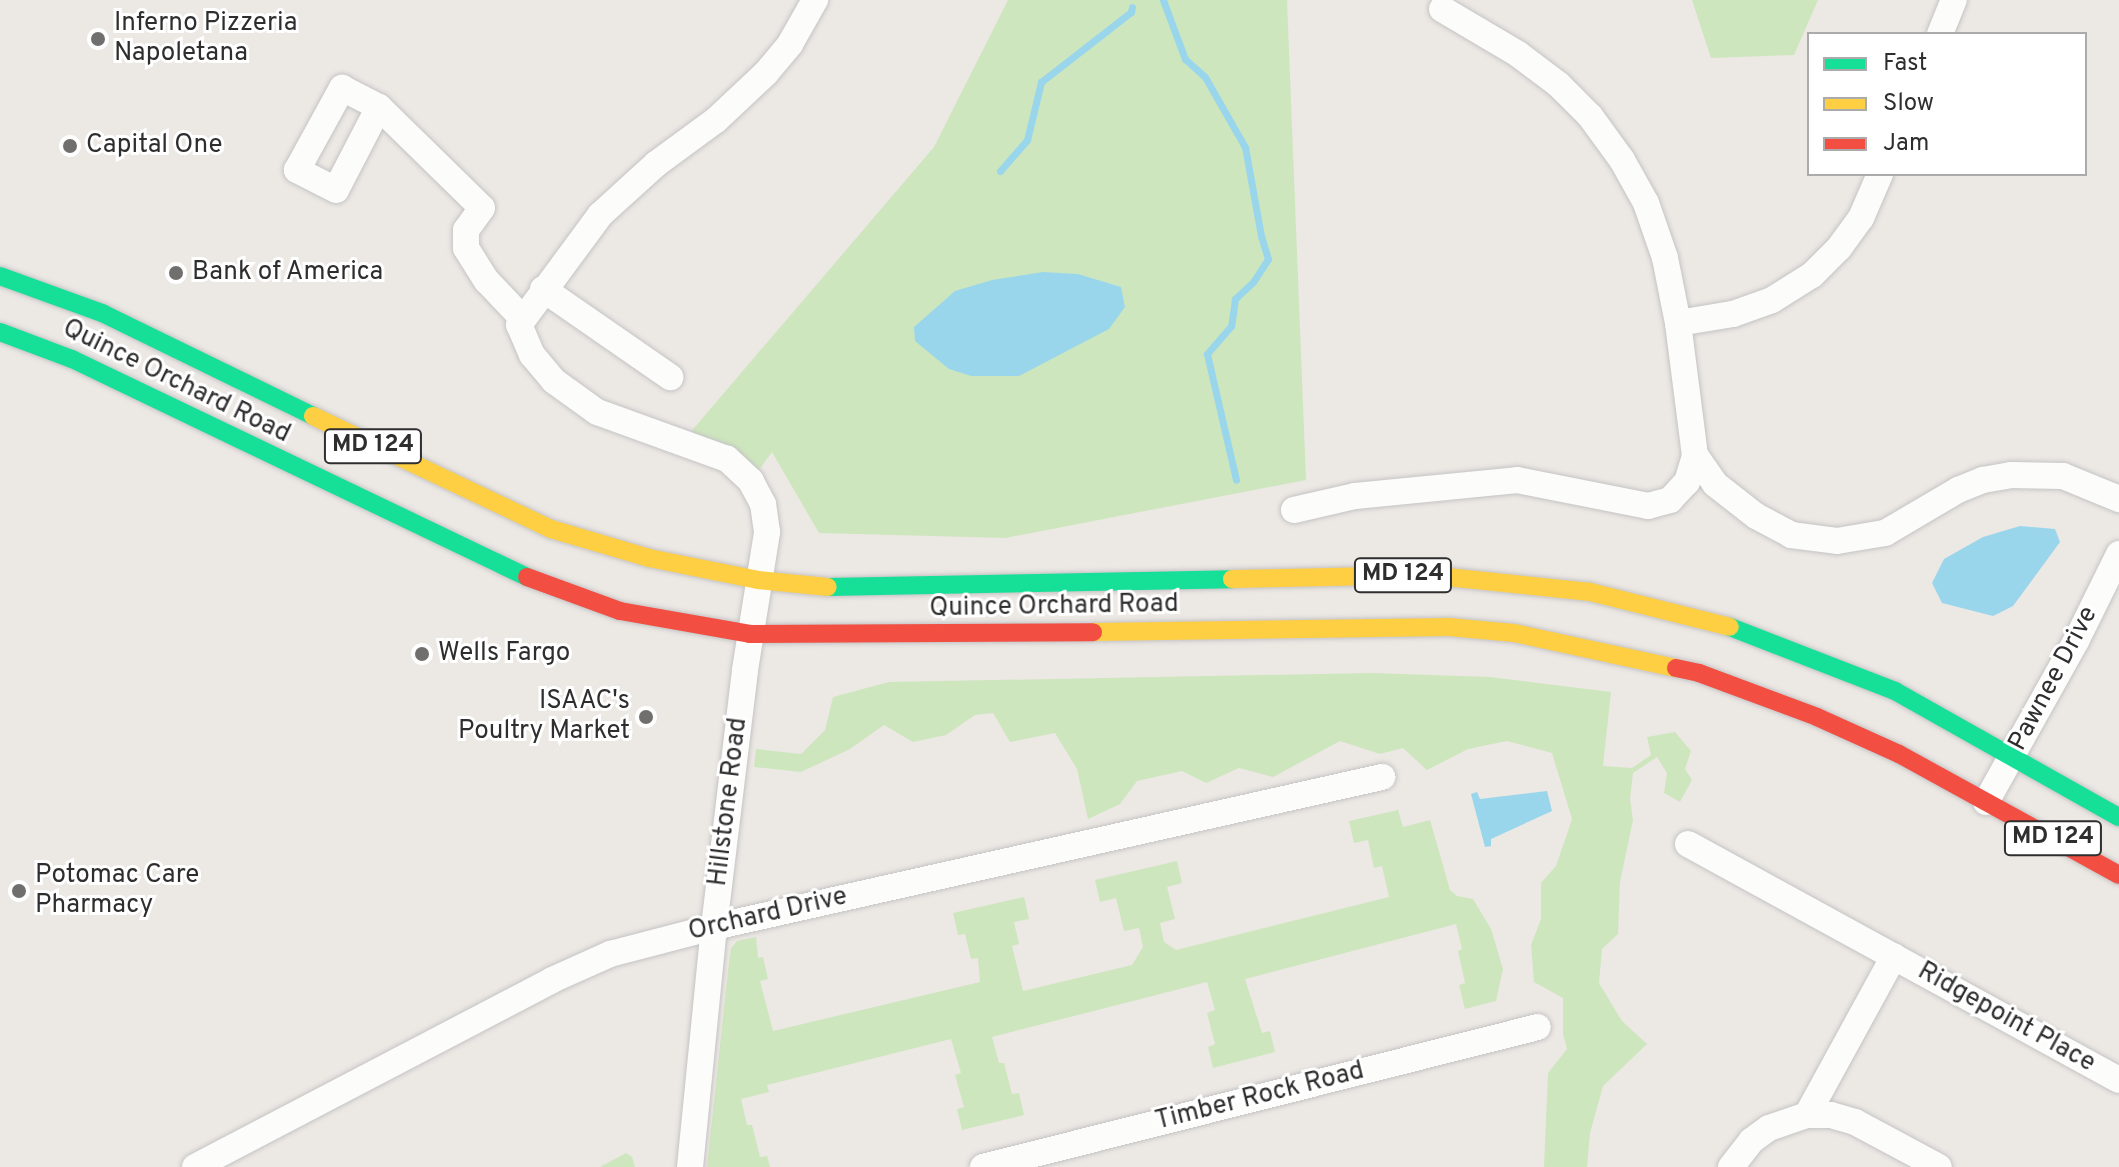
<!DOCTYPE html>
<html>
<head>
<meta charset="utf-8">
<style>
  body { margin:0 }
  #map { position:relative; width:2119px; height:1167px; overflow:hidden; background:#ece8e4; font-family:Overpass,sans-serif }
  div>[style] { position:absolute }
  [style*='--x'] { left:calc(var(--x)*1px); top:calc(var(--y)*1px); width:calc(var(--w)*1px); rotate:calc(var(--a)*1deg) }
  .green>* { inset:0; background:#cee6be }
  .water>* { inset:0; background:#99d6ec }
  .stream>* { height:7px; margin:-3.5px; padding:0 3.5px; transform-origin:3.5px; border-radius:3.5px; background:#99d6ec }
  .roads { filter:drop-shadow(0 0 2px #c5c4c5) drop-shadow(0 0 2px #c5c4c5) }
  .street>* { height:26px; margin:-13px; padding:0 13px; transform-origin:13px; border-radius:13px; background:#fcfcfb }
  .fast>* { height:18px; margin:-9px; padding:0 9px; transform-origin:9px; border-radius:9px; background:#16e098 }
  .slow>* { height:18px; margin:-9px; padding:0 9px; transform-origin:9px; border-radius:9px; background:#ffcf43 }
  .jam>* { height:18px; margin:-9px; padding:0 9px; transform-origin:9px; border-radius:9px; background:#f24e42 }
  .dots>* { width:22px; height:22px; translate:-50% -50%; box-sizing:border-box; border:4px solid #fff; border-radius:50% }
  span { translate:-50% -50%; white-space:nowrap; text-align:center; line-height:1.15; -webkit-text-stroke:6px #fff; paint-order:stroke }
  .shield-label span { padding:2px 6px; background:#fff; border:2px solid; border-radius:6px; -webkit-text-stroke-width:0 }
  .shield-label { font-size:24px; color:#2e2e2e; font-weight:700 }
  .poi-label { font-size:26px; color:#2e2e2e }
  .left { translate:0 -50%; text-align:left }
  .right { translate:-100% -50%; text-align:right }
  .street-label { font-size:26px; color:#2e2e2e }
  .legend { position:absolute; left:1807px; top:32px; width:280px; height:144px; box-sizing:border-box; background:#fff; border:2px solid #ababab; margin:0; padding:10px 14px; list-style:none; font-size:24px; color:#2e2e2e }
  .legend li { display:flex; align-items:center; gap:16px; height:40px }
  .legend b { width:40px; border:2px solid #ababab }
</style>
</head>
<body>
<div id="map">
  <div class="green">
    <i style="clip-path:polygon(1008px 0,1287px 0,1306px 480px,1005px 538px,819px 533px,772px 452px,751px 481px,683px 441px,934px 147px)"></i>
    <i style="clip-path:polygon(1692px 0,1818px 0,1794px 55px,1711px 58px)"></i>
    <i style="clip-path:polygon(1372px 673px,1490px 677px,1611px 692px,1603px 766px,1632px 768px,1651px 755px,1647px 737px,1675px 732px,1691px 751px,1685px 769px,1692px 780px,1680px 802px,1664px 793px,1667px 773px,1657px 757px,1633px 773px,1630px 799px,1633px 820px,1620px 882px,1618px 934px,1602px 949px,1599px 983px,1622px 1021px,1647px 1044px,1603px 1086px,1590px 1133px,1587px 1167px,1544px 1167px,1548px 1073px,1567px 1049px,1563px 1034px,1563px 998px,1534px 982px,1531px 945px,1541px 919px,1541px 883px,1556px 866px,1572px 819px,1552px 753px,1507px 741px,1468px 749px,1427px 770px,1403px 748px,1380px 754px,1340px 741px,1273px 777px,1239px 768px,1206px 783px,1182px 771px,1137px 781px,1120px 804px,1088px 819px,1077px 769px,1055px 733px,1010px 742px,993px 713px,975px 715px,946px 735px,913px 742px,884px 725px,850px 749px,801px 772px,754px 767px,756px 749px,801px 754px,825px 730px,833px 697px,889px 682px)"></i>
    <i style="clip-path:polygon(1398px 810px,1403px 827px,1430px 820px,1450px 890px,1457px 896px,1473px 899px,1491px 929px,1503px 969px,1496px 1001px,1465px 1009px,1459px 985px,1465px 983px,1458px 951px,1462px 949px,1456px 924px,1245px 979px,1262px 1033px,1270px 1031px,1275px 1052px,1213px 1068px,1208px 1047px,1215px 1044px,1207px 1013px,1215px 1010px,1207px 982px,992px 1037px,999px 1063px,1004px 1063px,1012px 1094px,1019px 1093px,1024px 1115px,962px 1130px,957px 1109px,964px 1107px,955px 1075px,961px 1073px,951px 1039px,767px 1085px,769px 1092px,741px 1099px,747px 1125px,752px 1125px,760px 1157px,767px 1156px,770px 1167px,707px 1167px,728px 971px,731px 948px,737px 941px,756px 937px,758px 958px,763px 957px,768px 979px,760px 981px,773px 1031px,980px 982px,978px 958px,971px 959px,965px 934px,958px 935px,953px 913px,1024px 897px,1029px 919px,1014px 922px,1019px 944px,1012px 946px,1023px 991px,1132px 965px,1143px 947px,1139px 928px,1124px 931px,1116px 898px,1100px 902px,1095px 880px,1177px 861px,1182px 883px,1167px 887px,1175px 919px,1160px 923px,1164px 942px,1176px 950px,1389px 897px,1382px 866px,1374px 868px,1368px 840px,1354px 843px,1349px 821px)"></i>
    <i style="clip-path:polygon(626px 1153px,632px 1157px,635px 1167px,600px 1167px)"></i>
  </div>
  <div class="water">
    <i style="clip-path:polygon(1043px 272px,1078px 274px,1121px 287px,1125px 307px,1109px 329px,1019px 376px,971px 376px,949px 369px,915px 341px,914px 327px,955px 291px,992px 280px)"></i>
    <i style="clip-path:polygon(2020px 526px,2055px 529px,2060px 542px,2013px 606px,1993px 616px,1942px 603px,1932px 583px,1944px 559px,1983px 537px)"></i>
    <i style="clip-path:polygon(1547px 791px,1552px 811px,1491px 839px,1491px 846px,1485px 847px,1471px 794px,1477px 792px,1480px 799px)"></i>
  </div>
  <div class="stream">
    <i style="--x:1163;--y:0;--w:63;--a:69.6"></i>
    <i style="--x:1185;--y:59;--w:27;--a:42"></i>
    <i style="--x:1205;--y:77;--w:81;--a:60.3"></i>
    <i style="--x:1245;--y:147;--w:90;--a:79.8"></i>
    <i style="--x:1261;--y:236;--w:24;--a:73"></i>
    <i style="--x:1268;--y:259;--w:27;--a:123"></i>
    <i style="--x:1253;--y:282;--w:25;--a:137"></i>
    <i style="--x:1235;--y:299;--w:27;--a:98"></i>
    <i style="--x:1231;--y:326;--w:37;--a:131"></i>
    <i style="--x:1207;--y:354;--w:129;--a:77"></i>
    <i style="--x:1000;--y:171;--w:41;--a:-48.9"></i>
    <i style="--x:1027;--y:140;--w:60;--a:-76.4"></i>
    <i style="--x:1041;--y:82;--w:114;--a:-37.9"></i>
    <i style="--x:1131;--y:12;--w:5;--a:-79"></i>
  </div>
  <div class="roads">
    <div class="street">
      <i style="--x:1442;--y:9;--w:88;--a:30.6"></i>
      <i style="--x:1518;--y:54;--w:50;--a:36.9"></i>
      <i style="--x:1558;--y:84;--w:45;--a:45"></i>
      <i style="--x:1590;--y:116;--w:54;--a:54"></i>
      <i style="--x:1622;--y:160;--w:49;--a:60.8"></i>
      <i style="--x:1646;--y:203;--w:58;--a:70.9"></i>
      <i style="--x:1665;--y:258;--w:66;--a:78.7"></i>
      <i style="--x:1678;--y:323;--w:133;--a:82.7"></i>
      <i style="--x:1695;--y:455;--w:35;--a:55"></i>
      <i style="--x:1715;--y:484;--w:52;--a:38"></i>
      <i style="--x:1756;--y:516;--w:40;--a:28"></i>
      <i style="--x:1791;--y:535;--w:46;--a:7.4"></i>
      <i style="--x:1837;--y:541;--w:49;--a:-9.5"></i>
      <i style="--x:1885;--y:533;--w:85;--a:-30.5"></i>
      <i style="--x:1958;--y:490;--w:27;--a:-22"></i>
      <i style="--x:1983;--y:480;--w:28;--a:-10"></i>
      <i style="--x:2011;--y:475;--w:52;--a:1.1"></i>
      <i style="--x:2063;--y:476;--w:61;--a:22.3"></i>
      <i style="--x:1940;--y:34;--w:37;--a:-68"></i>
      <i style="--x:379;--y:107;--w:93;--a:117.4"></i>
      <i style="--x:336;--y:190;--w:44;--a:-152.9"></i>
      <i style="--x:297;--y:170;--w:94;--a:-61.2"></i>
      <i style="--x:342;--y:88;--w:42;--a:27.2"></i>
      <i style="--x:379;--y:107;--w:144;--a:44.4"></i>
      <i style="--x:482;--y:208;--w:27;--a:126"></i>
      <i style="--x:466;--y:230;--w:18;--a:90"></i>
      <i style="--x:466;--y:248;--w:39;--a:58"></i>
      <i style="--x:487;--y:281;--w:52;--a:46.5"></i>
      <i style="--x:543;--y:289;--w:155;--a:34.7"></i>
      <i style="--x:1678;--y:323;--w:56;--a:-9.3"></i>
      <i style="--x:1733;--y:314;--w:41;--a:-19.7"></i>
      <i style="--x:1772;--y:300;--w:47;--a:-32"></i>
      <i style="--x:1812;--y:275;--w:38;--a:-45"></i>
      <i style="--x:1839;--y:248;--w:37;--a:-54"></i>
      <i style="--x:1861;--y:218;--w:48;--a:-66.6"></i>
      <i style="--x:1294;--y:510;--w:63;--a:-12.9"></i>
      <i style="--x:1355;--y:496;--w:163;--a:-5.6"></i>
      <i style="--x:1517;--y:480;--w:134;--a:11.2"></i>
      <i style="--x:1648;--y:506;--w:23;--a:-15"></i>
      <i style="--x:1670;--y:500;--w:25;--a:-47"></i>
      <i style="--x:1687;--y:482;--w:28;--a:-73"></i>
      <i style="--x:1986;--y:802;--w:184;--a:-60.8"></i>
      <i style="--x:2076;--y:641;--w:97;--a:-63.7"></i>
      <i style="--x:1688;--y:844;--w:491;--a:28.7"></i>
      <i style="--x:1807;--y:1115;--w:181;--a:-61.3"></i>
      <i style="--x:195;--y:1167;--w:403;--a:-27.6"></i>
      <i style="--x:552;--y:980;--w:64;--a:-24.1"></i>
      <i style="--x:610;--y:954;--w:107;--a:-14.6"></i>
      <i style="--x:714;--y:927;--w:685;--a:-12.66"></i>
      <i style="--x:690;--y:1167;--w:241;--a:-84.3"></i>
      <i style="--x:714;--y:927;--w:259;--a:-83.1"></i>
      <i style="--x:745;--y:670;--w:140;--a:-80.9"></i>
      <i style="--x:767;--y:532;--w:28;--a:-98"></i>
      <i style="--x:763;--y:504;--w:26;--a:-118"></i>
      <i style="--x:751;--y:481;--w:33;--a:-137"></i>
      <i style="--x:727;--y:459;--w:138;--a:-160.1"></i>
      <i style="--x:597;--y:412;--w:53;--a:-144.2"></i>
      <i style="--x:554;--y:381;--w:34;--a:-130"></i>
      <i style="--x:532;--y:355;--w:33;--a:-113"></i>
      <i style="--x:519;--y:325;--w:137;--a:-53.6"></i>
      <i style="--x:600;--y:215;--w:76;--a:-42.3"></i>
      <i style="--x:656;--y:164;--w:74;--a:-36.3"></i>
      <i style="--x:716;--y:120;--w:69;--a:-43.2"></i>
      <i style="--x:766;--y:73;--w:38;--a:-50"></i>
      <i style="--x:790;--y:44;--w:51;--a:-60.4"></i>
      <i style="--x:983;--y:1167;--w:572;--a:-14.16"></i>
      <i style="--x:1731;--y:1167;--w:33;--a:-52"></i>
      <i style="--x:1751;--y:1141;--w:22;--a:-36"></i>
      <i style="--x:1769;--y:1128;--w:40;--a:-18.9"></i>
      <i style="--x:1807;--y:1115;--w:24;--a:0"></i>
      <i style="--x:1831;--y:1115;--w:25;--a:16"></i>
      <i style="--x:1855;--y:1122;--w:95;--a:28.2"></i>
    </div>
    <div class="fast">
      <i style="--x:0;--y:276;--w:109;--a:19.9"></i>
      <i style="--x:102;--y:313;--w:235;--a:26"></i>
      <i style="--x:0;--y:332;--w:77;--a:20.6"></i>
      <i style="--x:72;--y:359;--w:505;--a:25.6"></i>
      <i style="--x:828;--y:587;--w:404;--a:-1.1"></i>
      <i style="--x:1730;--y:627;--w:177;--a:21.2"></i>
      <i style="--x:1895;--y:691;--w:257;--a:29.4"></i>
    </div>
    <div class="slow">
      <i style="--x:313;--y:416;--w:263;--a:25.4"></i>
      <i style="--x:551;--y:529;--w:102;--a:16.5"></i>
      <i style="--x:649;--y:558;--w:111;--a:11.4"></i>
      <i style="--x:758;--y:580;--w:70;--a:5.7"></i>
      <i style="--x:1232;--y:579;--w:196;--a:-1.2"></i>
      <i style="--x:1428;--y:575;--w:163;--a:6"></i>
      <i style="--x:1590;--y:592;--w:144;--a:14"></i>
      <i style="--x:1093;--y:632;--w:356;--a:-0.8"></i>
      <i style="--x:1449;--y:627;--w:65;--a:5.3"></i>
      <i style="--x:1514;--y:633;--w:166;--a:12.2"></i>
    </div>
    <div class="jam">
      <i style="--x:527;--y:577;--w:99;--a:20.1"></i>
      <i style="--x:620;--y:611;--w:132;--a:10"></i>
      <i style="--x:750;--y:634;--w:343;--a:-0.3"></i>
      <i style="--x:1676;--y:668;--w:24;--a:12"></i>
      <i style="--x:1699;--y:673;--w:126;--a:20.4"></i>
      <i style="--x:1817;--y:717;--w:90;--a:24.3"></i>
      <i style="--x:1899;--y:754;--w:251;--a:28.8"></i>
    </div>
  </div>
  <div class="dots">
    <i style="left:98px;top:39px;background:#706f6e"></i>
    <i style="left:70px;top:146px;background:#706f6e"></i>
    <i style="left:176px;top:273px;background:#706f6e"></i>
    <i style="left:422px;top:654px;background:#706f6e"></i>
    <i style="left:646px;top:717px;background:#706f6e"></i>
    <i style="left:19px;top:891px;background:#706f6e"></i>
  </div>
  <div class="shield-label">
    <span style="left:373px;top:446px">MD 124</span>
    <span style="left:1403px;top:575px">MD 124</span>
    <span style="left:2053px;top:838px">MD 124</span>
  </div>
  <div class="poi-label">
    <span class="left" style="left:114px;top:39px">Inferno Pizzeria<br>Napoletana</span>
    <span class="left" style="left:86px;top:146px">Capital One</span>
    <span class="left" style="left:192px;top:273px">Bank of America</span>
    <span class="left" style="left:438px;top:654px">Wells Fargo</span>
    <span class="right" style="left:630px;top:717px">ISAAC's<br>Poultry Market</span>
    <span class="left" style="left:35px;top:891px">Potomac Care<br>Pharmacy</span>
  </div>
  <div class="street-label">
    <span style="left:176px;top:382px;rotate:26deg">Quince Orchard Road</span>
    <span style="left:1054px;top:607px;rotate:-1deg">Quince Orchard Road</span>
    <span style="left:2054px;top:679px;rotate:-62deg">Pawnee Drive</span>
    <span style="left:729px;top:802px;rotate:-83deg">Hillstone Road</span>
    <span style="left:768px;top:915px;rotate:-13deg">Orchard Drive</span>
    <span style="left:2006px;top:1018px;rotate:29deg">Ridgepoint Place</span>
    <span style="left:1260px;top:1097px;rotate:-14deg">Timber Rock Road</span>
  </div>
  <ul class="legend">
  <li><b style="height:10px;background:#16e098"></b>Fast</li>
  <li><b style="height:10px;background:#ffcf43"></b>Slow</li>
  <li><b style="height:10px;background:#f24e42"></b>Jam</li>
  </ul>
</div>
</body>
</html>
